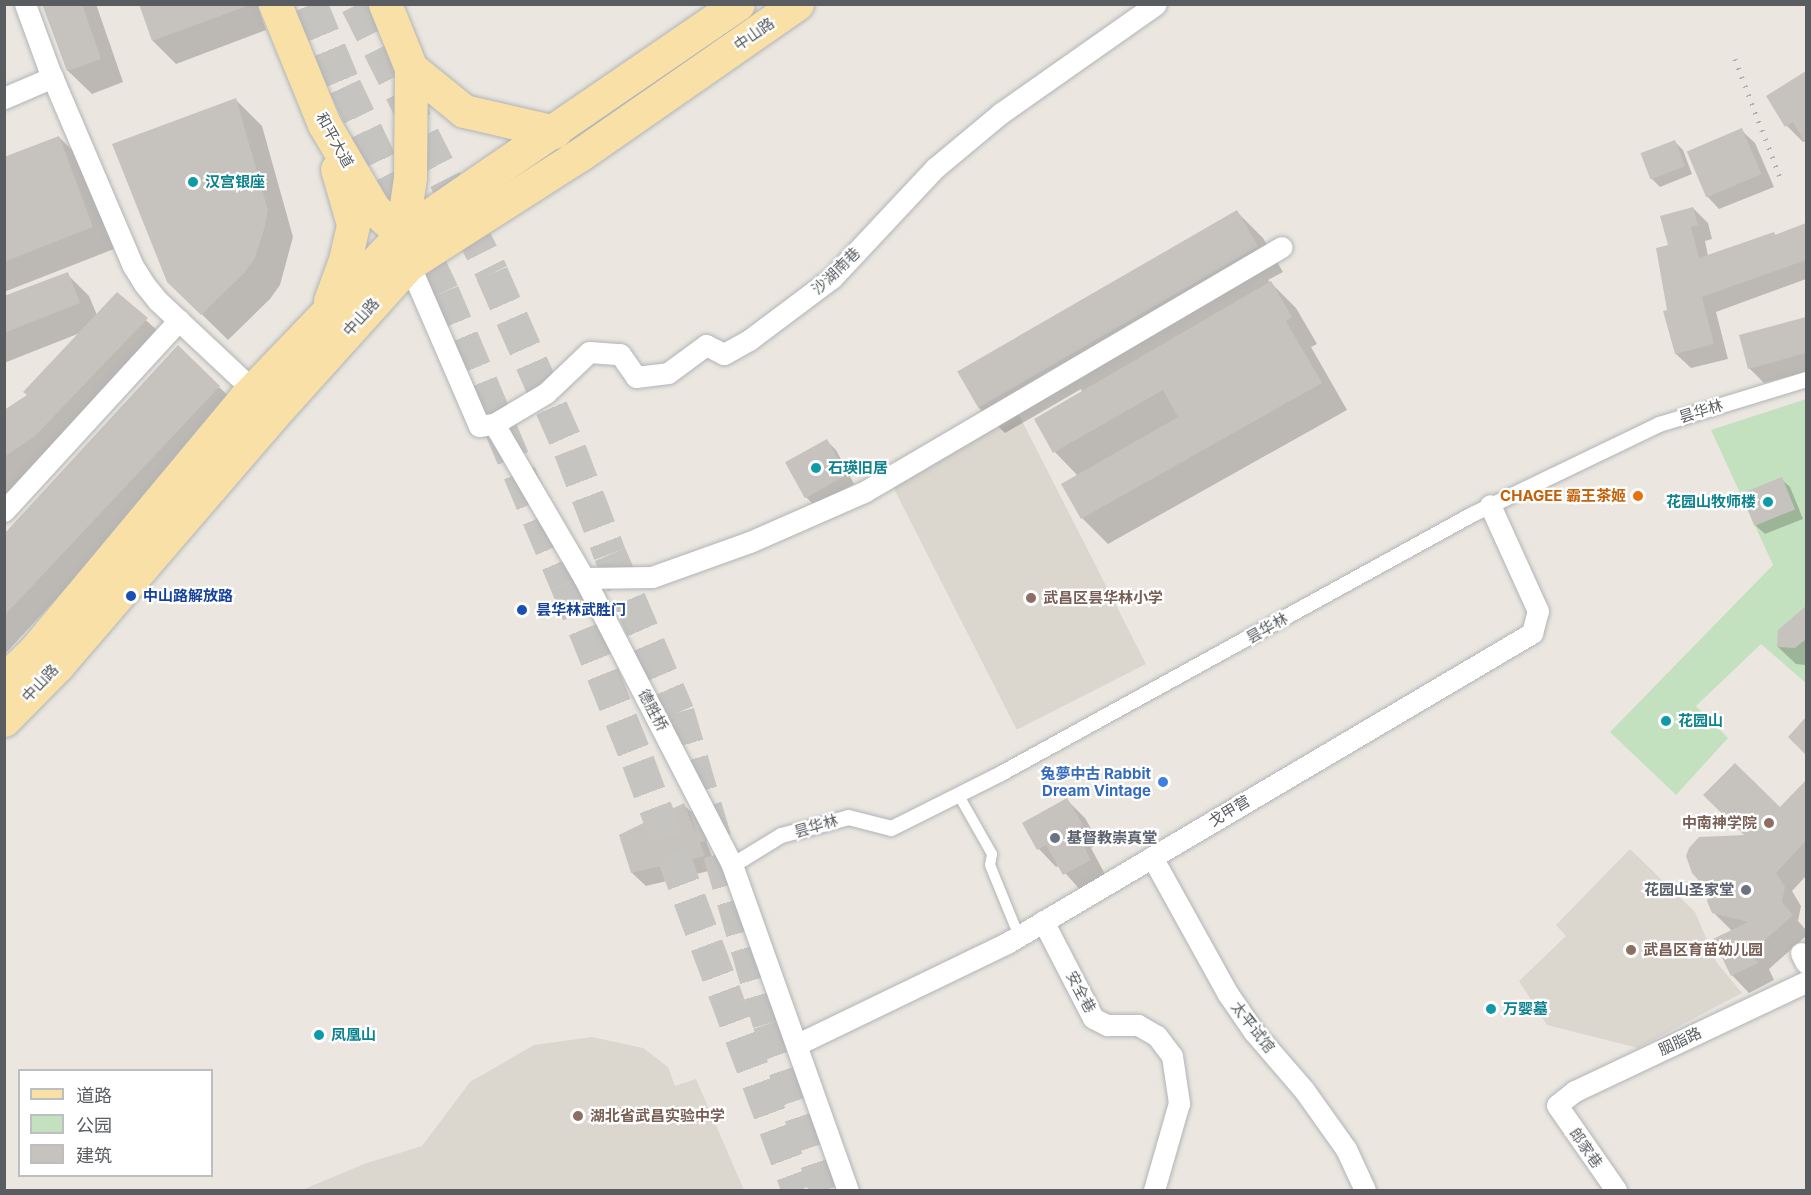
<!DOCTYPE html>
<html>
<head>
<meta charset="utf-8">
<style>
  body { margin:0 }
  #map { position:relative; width:1811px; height:1195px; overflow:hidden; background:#ebe7e0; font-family:Inter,"Noto Sans SC",sans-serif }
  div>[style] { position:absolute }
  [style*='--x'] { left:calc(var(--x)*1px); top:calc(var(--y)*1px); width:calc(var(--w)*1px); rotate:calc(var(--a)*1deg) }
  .education>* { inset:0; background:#dbd6ce; transform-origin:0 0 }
  .green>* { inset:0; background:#c3e1be }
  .shadow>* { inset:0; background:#0003 }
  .building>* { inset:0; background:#c6c2be; transform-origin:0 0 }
  .primary-tunnel>* { height:33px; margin-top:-16.5px; transform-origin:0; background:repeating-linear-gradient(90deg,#c6c4c0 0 33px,transparent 0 49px) }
  .roads { filter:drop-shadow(0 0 2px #b1b4b7) drop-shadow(0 0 2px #b1b4b7) }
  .service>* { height:10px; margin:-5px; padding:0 5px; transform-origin:5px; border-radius:5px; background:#fff }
  .pedestrian>* { height:15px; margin:-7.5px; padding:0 7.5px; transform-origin:7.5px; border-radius:7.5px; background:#fff }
  .minor>* { height:21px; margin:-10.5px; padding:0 10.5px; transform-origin:10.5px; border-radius:10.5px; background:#fff }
  .primary>* { height:33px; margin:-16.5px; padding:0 16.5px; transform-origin:16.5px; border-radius:16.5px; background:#f9e0a7 }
  .rail>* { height:4.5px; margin-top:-2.25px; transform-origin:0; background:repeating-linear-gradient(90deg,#afb0b0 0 1.5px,transparent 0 9.5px) }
  .dots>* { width:16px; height:16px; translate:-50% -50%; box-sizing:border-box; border:3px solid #fff; border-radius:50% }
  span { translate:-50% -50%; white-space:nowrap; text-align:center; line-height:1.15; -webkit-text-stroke:4.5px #fff; paint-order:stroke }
  .street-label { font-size:15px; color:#595d60 }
  .culture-label { font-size:15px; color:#0d838f; font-weight:700 }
  .left { translate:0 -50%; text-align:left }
  .right { translate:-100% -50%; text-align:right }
  .food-label { font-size:15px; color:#c56008; font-weight:700 }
  .transit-label { font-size:15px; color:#164399; font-weight:700 }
  .education-label { font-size:15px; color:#785e54; font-weight:700 }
  .shop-label { font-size:15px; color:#366cbe; font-weight:700 }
  .worship-label { font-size:15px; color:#5b616d; font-weight:700 }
  .frame { position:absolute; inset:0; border:6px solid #595d60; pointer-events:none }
  .legend { position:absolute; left:18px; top:1069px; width:195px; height:108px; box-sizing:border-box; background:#fff; border:2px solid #bdbebf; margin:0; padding:8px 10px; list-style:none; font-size:18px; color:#595d60 }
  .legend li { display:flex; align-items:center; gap:12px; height:30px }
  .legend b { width:30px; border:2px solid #bdbebf }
</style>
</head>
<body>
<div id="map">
  <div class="education">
    <i style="left:1017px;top:411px;width:284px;height:145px;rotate:63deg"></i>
    <i style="clip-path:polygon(1630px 849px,1695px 912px,1717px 963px,1742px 993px,1638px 1048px,1547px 1025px,1519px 981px,1566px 936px,1556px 925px)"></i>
    <i style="clip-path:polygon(592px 1037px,643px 1048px,668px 1067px,675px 1086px,696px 1079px,744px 1190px,302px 1190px,364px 1164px,422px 1146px,470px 1082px,534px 1045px)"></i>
  </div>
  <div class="green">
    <i style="clip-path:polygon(1806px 399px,1806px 683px,1761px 644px,1696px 706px,1728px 738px,1676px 795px,1610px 732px,1773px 565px,1711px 430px)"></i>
  </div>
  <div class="shadow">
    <i style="clip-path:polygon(43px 4px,96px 4px,123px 82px,92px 94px,68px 71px)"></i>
    <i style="clip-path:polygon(140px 4px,257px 4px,266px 30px,176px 64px,153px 41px)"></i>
    <i style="clip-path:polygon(1806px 73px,1806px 141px,1803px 142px,1787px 126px,1768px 96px)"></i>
    <i style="clip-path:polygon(236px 100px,262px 126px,293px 237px,280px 285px,270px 299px,228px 340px,168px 281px)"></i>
    <i style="clip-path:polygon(1741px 130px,1755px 143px,1774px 187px,1719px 209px,1706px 195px)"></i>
    <i style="clip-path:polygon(59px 137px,81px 159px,114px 249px,4px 292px,4px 159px)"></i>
    <i style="clip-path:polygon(1674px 141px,1683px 150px,1692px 174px,1660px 187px,1652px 179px,1642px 154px)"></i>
    <i style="clip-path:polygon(1693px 208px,1708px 223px,1712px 239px,1705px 241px,1708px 256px,1774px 233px,1777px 237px,1806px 225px,1806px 279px,1716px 312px,1728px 359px,1691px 368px,1676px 354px,1669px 311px,1670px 246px)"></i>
    <i style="clip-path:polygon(1237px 212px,1263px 238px,1283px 272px,1268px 280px,1296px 308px,1317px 344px,1311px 347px,1347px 410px,1108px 544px,1082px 518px,1078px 476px,1055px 452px,1082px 392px,1081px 389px,1005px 433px,979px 408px,959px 372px)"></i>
    <i style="clip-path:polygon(67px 274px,89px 296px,97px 315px,117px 294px,170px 342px,57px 460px,4px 494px,4px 412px,29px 395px,80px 333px,4px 363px,4px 298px)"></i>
    <i style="clip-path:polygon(1806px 319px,1806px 372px,1764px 383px,1749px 368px,1741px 336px)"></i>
    <i style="clip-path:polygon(219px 387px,237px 404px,4px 655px,4px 536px)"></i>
    <i style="clip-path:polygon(827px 441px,836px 450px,854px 484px,814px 505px,805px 496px,787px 463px)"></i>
    <i style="clip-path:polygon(1781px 479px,1790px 487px,1803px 519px,1765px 534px,1756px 526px)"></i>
    <i style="clip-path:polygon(1806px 608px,1806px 665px,1796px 664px,1778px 647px,1779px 631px)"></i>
    <i style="clip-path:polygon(1806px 782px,1806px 876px,1792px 891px,1801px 906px,1798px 921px,1806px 930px,1806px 936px,1769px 969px,1774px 980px,1749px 993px,1732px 975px,1732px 931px,1713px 912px,1747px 836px,1780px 809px)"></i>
    <i style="clip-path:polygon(1067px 800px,1085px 818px,1099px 843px,1091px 848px,1107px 878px,1082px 892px,1059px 866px,1056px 867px,1039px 849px,1024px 823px)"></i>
    <i style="clip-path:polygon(684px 805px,697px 818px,717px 869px,646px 886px,632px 873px)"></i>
  </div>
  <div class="building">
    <i style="clip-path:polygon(42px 4px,82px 4px,101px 59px,67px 71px)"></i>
    <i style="clip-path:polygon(139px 4px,246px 4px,247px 6px,152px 41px)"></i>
    <i style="clip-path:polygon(1806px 71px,1806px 144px,1793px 122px,1785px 127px,1766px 96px)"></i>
    <i style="clip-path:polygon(236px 98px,268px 210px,265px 226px,255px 258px,244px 273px,201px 315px,167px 282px,112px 144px)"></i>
    <i style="left:1742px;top:128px;width:50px;height:60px;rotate:67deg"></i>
    <i style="clip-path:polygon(59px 136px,93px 227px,4px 262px,4px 157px)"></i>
    <i style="left:1675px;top:140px;width:28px;height:37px;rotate:69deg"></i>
    <i style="clip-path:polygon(1693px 207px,1698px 225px,1691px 227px,1699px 258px,1774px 232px,1775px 235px,1806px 223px,1806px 260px,1702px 297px,1714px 344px,1675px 354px,1663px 311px,1667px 310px,1656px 248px,1668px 245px,1660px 216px)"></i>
    <i style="left:1237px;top:210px;width:42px;height:323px;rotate:60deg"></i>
    <i style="clip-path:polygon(68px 272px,80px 303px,4px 333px,4px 296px)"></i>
    <i style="clip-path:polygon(1271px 281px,1292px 317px,1286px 321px,1322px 383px,1081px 519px,1061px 484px,1178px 417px,1163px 390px,1053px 453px,1034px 419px)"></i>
    <i style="clip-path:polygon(117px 292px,148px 318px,34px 437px,4px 457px,4px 410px,27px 395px,23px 392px)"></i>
    <i style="clip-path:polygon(1806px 317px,1806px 353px,1748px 369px,1739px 335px)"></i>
    <i style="clip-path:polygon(178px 345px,220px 386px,4px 616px,4px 534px)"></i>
    <i style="left:827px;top:439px;width:41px;height:48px;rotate:61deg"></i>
    <i style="left:1782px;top:477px;width:35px;height:44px;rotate:68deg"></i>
    <i style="clip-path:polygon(1806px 606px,1806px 639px,1795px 648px,1777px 647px,1778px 630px)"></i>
    <i style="clip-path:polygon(1806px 717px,1806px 755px,1788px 737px)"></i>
    <i style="clip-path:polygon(1735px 763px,1780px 807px,1806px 780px,1806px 841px,1776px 873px,1785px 887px,1782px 902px,1793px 915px,1753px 951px,1758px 963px,1731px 976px,1713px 939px,1748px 922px,1712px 913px,1707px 901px,1710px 893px,1692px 873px,1686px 856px,1689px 848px,1699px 837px,1744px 835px,1703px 795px)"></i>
    <i style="clip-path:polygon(1067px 798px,1083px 825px,1075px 830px,1091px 860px,1063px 875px,1046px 845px,1037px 850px,1022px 823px)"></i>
    <i style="clip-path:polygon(684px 803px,705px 856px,631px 873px,619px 835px)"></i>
  </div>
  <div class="primary-tunnel">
    <i style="--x:311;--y:4;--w:89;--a:67.5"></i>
    <i style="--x:345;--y:86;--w:228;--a:64.6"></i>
    <i style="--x:443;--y:292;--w:316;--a:67.1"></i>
    <i style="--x:566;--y:583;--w:192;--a:68"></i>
    <i style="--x:638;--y:761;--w:458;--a:69.5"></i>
    <i style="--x:357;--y:4;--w:301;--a:63.3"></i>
    <i style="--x:492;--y:273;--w:193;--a:66.2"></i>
    <i style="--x:570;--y:450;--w:111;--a:69"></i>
    <i style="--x:610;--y:554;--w:172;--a:66.7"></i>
    <i style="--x:678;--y:712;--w:324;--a:73.7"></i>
    <i style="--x:769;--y:1023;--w:176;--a:71.2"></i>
  </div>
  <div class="roads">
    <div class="service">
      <i style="--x:958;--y:794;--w:69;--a:60.5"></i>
      <i style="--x:992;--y:854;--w:11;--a:100"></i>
      <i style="--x:990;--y:865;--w:77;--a:67.8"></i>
    </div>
    <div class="pedestrian">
      <i style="--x:732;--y:865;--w:57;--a:-31.5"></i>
      <i style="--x:781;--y:835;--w:69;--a:-15"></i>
      <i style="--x:848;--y:817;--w:44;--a:14.3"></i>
      <i style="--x:891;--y:828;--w:121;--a:-26.6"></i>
      <i style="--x:999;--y:774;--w:540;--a:-28.8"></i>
      <i style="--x:1472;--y:514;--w:208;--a:-25.7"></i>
      <i style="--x:1659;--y:424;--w:154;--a:-17"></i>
    </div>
    <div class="minor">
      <i style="--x:25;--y:4;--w:67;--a:69.9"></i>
      <i style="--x:48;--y:67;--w:216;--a:66.9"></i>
      <i style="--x:133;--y:266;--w:22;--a:58"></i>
      <i style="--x:145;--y:285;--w:21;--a:51"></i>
      <i style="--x:158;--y:301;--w:130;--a:43.1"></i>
      <i style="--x:4;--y:98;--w:53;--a:-23.2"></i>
      <i style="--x:409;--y:264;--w:176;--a:66.6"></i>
      <i style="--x:479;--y:426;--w:15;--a:-8"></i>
      <i style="--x:494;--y:424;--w:178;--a:59.7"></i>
      <i style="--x:584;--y:578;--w:323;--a:62.7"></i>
      <i style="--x:732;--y:865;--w:345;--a:70.4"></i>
      <i style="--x:494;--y:424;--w:61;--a:-30.8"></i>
      <i style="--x:546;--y:393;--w:59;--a:-43.6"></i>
      <i style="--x:589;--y:352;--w:31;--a:4"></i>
      <i style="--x:620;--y:354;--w:28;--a:55"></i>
      <i style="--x:636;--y:377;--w:32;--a:-7"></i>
      <i style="--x:668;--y:373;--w:47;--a:-36.4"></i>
      <i style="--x:706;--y:345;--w:20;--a:27"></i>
      <i style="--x:724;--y:354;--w:29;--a:-29"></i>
      <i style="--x:749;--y:340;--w:104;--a:-36.8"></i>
      <i style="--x:832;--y:278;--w:151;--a:-46.9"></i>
      <i style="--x:935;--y:168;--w:86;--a:-39.8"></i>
      <i style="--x:1001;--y:113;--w:189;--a:-35.1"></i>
      <i style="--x:4;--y:511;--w:259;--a:-47.5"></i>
      <i style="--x:584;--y:578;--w:68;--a:-0.8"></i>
      <i style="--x:652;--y:577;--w:104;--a:-19.7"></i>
      <i style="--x:750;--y:542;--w:124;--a:-23.7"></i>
      <i style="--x:864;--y:492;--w:484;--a:-30.4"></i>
      <i style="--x:1152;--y:857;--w:157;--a:61"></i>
      <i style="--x:1228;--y:994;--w:46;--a:55.6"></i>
      <i style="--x:1254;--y:1032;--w:77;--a:49.2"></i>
      <i style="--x:1304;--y:1090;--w:72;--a:54.6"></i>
      <i style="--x:1346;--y:1149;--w:45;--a:65.1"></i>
      <i style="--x:1043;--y:921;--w:109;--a:62.7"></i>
      <i style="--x:1093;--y:1018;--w:16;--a:27"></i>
      <i style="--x:1107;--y:1025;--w:31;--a:0"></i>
      <i style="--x:1138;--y:1025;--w:22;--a:30"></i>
      <i style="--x:1157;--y:1036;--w:25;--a:53"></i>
      <i style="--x:1172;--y:1056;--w:48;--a:81.5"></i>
      <i style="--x:1179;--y:1103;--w:91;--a:106"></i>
      <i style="--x:1801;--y:953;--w:11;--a:63"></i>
      <i style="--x:798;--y:1044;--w:232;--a:-25.8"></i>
      <i style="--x:1007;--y:943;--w:610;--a:-30.56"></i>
      <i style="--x:1532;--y:633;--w:23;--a:-75"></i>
      <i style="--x:1538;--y:611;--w:116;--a:-114.4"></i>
      <i style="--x:1616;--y:1190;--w:103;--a:-124.8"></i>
      <i style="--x:1557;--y:1105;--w:23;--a:-38"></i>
      <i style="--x:1575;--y:1091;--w:255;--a:-25.3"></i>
    </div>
    <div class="primary">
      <i style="--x:275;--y:4;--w:130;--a:67.8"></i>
      <i style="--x:324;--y:124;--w:99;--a:59.5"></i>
      <i style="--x:374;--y:209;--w:38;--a:42"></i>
      <i style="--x:402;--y:234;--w:24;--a:78"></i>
      <i style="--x:385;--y:4;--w:69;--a:67.9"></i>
      <i style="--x:411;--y:68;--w:68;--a:39.1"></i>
      <i style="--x:464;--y:111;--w:93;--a:13"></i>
      <i style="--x:402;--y:234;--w:58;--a:-82"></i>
      <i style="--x:410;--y:177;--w:109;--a:-89.5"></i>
      <i style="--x:330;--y:301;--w:44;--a:-69.9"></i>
      <i style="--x:345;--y:260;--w:37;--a:-77"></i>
      <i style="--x:353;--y:224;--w:57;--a:-106.2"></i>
      <i style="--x:4;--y:680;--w:43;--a:-44.1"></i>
      <i style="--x:35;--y:650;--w:328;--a:-50.2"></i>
      <i style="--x:245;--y:398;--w:227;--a:-46.2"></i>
      <i style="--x:402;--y:234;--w:407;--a:-34.4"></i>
      <i style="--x:4;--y:720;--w:77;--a:-45.5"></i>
      <i style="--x:58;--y:665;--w:328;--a:-49.3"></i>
      <i style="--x:272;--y:416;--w:205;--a:-48"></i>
      <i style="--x:409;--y:264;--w:204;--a:-32.6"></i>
      <i style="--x:581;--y:154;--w:263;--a:-34.8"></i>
    </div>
  </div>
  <div class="rail">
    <i style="--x:1735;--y:59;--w:126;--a:69.1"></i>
  </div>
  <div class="dots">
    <i style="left:193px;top:182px;background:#0f9aa8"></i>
    <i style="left:816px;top:468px;background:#0f9aa8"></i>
    <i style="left:1638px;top:496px;background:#e8710a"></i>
    <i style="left:1768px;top:502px;background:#0f9aa8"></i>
    <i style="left:131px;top:596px;background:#1a4fb4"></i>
    <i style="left:1031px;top:598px;background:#8d6e63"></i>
    <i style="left:522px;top:610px;background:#1a4fb4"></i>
    <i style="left:1666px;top:721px;background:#0f9aa8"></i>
    <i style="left:1163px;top:782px;background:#3f7fe0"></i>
    <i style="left:1769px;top:823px;background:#8d6e63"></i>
    <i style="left:1055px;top:838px;background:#6b7280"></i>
    <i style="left:1746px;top:890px;background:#6b7280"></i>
    <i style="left:1631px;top:950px;background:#8d6e63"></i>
    <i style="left:1491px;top:1009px;background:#0f9aa8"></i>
    <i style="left:319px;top:1035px;background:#0f9aa8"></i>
    <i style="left:578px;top:1116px;background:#8d6e63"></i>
  </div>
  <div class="street-label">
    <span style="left:754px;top:34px;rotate:-35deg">中山路</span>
    <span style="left:335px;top:140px;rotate:61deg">和平大道</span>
    <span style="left:836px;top:271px;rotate:-44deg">沙湖南巷</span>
    <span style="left:361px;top:317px;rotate:-48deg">中山路</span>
    <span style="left:1701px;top:411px;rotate:-17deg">昙华林</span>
    <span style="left:1267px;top:628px;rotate:-29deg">昙华林</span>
    <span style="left:40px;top:683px;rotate:-47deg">中山路</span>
    <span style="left:653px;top:710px;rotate:62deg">德胜桥</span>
    <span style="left:1229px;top:811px;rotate:-31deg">戈甲营</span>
    <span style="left:816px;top:826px;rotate:-16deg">昙华林</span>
    <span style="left:1081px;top:992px;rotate:62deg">安全巷</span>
    <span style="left:1253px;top:1027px;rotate:52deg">太平试馆</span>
    <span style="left:1680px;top:1041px;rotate:-25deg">胭脂路</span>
    <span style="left:1586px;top:1148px;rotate:55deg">郎家巷</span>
  </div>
  <div class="culture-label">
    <span class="left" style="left:205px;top:182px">汉宫银座</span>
    <span class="left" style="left:828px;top:468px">石瑛旧居</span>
    <span class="right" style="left:1756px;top:502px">花园山牧师楼</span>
    <span class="left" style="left:1678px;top:721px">花园山</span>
    <span class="left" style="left:1503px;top:1009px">万婴墓</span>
    <span class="left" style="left:331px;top:1035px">凤凰山</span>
  </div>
  <div class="food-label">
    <span class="right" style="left:1626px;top:496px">CHAGEE 霸王茶姬</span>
  </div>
  <div class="transit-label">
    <span class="left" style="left:143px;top:596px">中山路解放路</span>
    <span class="left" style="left:536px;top:610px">昙华林武胜门</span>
  </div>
  <div class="education-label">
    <span class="left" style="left:1043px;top:598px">武昌区昙华林小学</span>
    <span class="right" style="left:1757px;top:823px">中南神学院</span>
    <span class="left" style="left:1643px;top:950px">武昌区育苗幼儿园</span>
    <span class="left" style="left:590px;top:1116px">湖北省武昌实验中学</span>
  </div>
  <div class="shop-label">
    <span class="right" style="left:1151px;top:782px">兔夢中古 Rabbit<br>Dream Vintage</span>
  </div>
  <div class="worship-label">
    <span class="left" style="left:1067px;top:838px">基督教崇真堂</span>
    <span class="right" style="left:1734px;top:890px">花园山圣家堂</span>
  </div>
  <div class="frame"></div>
  <ul class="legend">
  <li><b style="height:8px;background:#f9e0a7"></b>道路</li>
  <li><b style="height:16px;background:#c3e1be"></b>公园</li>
  <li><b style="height:16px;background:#c6c2be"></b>建筑</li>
  </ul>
</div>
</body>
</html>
